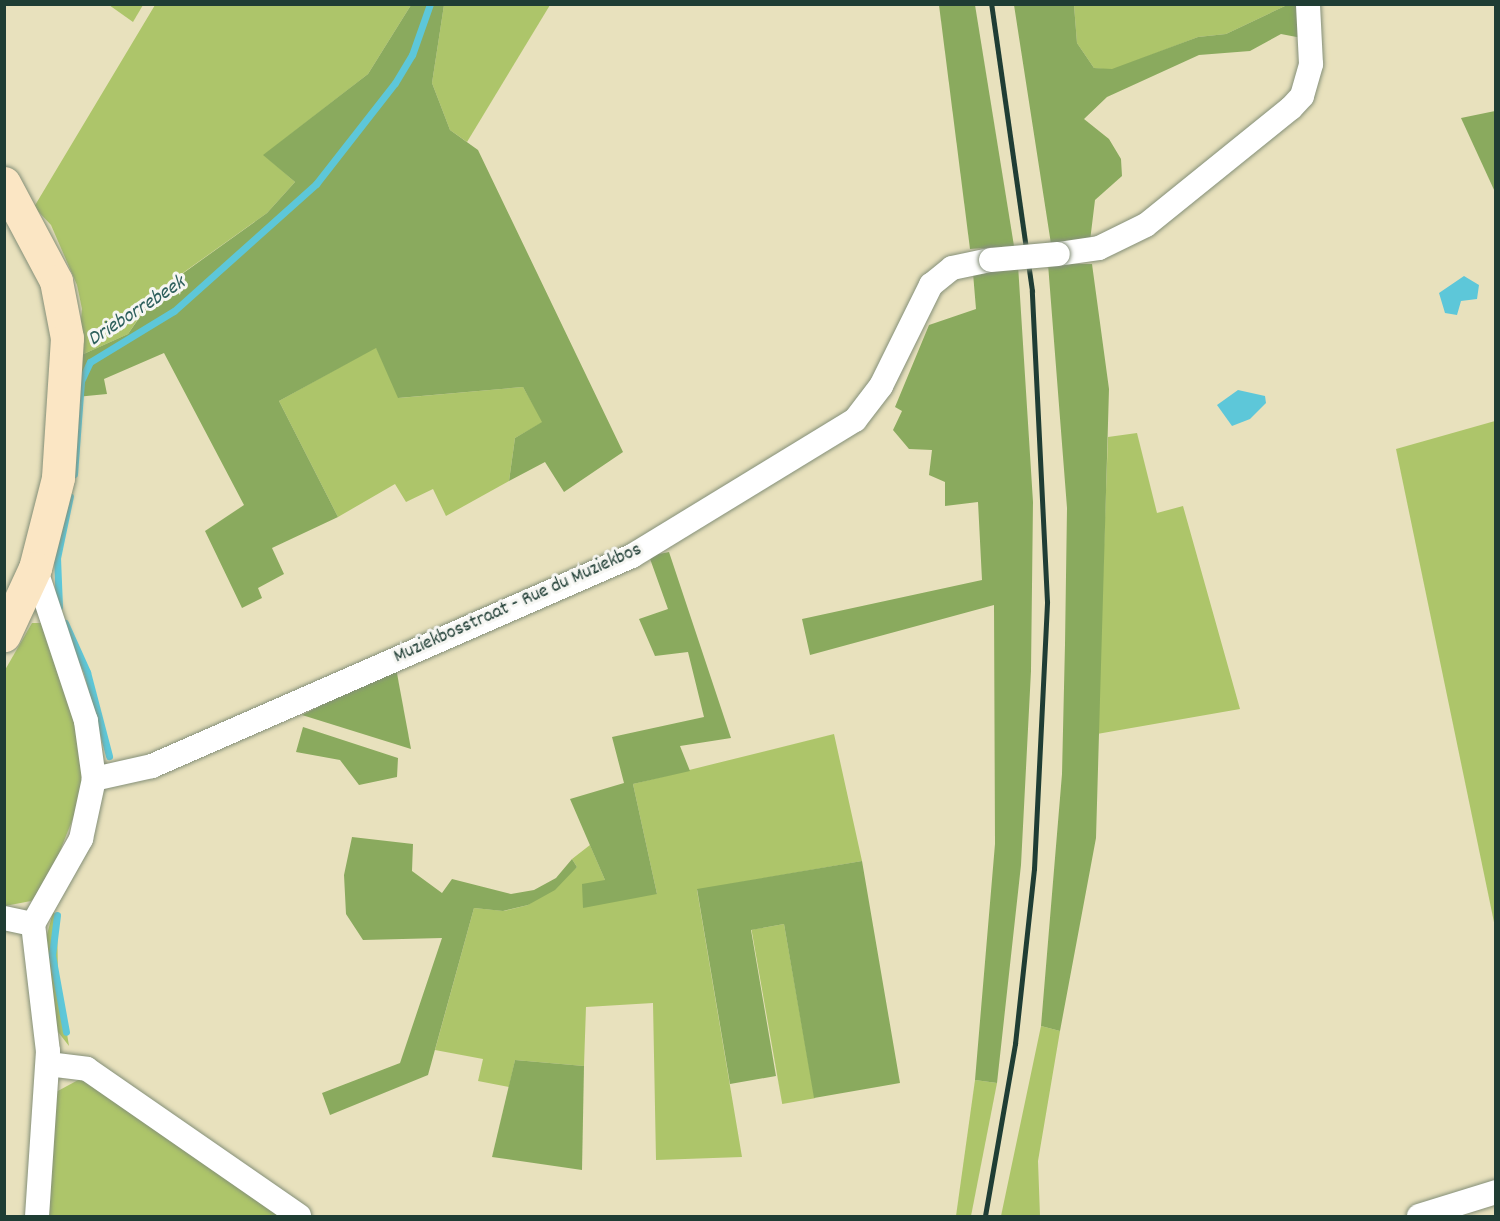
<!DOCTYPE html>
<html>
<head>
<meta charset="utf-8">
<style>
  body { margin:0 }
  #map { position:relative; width:1500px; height:1221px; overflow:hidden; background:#e8e1bd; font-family:Dekko,sans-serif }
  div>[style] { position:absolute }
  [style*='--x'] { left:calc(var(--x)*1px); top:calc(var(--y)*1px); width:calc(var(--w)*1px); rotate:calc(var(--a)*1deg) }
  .green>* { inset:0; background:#adc56a; transform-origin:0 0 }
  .forest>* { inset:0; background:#8aaa5e }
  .water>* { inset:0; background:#5dc7d9 }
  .stream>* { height:7px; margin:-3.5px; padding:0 3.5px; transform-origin:3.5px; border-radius:3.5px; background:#5dc7d9 }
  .roads { filter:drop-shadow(0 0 2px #848f78) drop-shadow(0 0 2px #848f78) }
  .street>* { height:24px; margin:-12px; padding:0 12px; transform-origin:12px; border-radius:12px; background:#fff }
  .secondary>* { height:33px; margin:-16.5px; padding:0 16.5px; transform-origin:16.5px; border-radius:16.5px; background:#fbe6c4 }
  .rail>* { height:4.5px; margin:-2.25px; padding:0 2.25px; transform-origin:2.25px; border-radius:2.25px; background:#1f3d34 }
  .bridges { filter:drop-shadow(0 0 2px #848f78) drop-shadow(0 0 2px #848f78) }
  .street-bridge>* { height:24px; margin:-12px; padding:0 12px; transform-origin:12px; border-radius:12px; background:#fff }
  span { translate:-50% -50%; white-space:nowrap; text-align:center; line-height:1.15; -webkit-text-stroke:6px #f6f6f2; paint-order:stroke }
  .street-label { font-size:20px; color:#1f3d34 }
  .water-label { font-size:21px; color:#2e605d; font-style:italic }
  .frame { position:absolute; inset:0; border:6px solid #1f3d34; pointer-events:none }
</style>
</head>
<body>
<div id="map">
  <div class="green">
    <i style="clip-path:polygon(109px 5px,143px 5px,133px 22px)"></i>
    <i style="clip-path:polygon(155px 5px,411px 5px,368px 74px,264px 155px,295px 182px,267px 213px,156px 292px,128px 334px,77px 357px,82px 309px,77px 285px,51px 225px,34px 207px)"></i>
    <i style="clip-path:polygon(444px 5px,550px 5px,467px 142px,450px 130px,432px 83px)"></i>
    <i style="clip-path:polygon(1074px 5px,1287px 5px,1226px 34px,1198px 37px,1112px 70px,1094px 68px,1077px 43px)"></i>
    <i style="clip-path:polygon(376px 347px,399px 398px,523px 387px,543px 422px,515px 438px,509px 481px,446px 516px,433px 489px,406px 502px,395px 484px,338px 517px,279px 401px)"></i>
    <i style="clip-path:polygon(1495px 421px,1496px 421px,1495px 927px,1396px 449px)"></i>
    <i style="clip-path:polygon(1137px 433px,1157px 513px,1183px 506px,1240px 709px,1097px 734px,1108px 437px)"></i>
    <i style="clip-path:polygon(32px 623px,43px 623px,75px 713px,83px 793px,45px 889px,31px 901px,5px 906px,5px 670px)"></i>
    <i style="clip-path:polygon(834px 734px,862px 861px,697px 890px,742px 1157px,656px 1160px,653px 1003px,586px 1007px,584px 1066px,515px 1060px,509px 1087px,478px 1081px,483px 1059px,435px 1050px,474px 908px,504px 911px,528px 905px,577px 867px,572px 859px,590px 845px,605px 880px,657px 894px,633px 784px)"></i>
    <i style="clip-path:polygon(53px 912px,57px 915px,58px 978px,69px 1046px,55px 1028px,45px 942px)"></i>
    <i style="left:784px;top:924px;width:177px;height:33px;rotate:80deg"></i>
    <i style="clip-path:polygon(1041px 1026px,1060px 1031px,1038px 1161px,1040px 1216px,1001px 1216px)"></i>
    <i style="clip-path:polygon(80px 1079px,91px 1082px,284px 1216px,48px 1216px,56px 1092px)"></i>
    <i style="clip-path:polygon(975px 1080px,997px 1083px,971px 1216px,956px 1216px)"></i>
  </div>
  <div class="forest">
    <i style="clip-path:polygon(411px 5px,444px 5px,432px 83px,450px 130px,478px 150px,623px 452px,564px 492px,545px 462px,509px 481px,515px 438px,542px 422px,523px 387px,398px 398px,376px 348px,279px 401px,338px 517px,272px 548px,284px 574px,258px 588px,262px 598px,242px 608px,205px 531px,244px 505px,164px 353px,104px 379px,107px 394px,76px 397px,77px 357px,128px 334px,157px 292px,267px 213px,295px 182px,263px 155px,368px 74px)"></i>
    <i style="clip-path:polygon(939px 5px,975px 5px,1014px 246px,970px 249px)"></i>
    <i style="clip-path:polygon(1014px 5px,1074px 5px,1077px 43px,1094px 68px,1112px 69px,1198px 37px,1226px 34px,1287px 5px,1302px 5px,1307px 39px,1281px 34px,1250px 51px,1199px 55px,1107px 97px,1084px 119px,1109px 139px,1121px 159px,1122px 176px,1095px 200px,1090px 241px,1051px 244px)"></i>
    <i style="clip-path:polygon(1495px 111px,1496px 111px,1495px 192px,1461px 118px)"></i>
    <i style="clip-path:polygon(1048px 264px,1092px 264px,1109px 389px,1096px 838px,1060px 1031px,1041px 1026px,1062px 774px,1065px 644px,1067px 508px)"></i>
    <i style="clip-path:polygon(1018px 265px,1033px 502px,1031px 671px,1021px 865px,997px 1083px,975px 1080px,995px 844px,994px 605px,810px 655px,802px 619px,982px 580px,978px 502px,945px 506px,945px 482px,929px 475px,932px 450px,909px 449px,893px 430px,902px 411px,895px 407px,929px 325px,976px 309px,973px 273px)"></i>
    <i style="clip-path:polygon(669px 552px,731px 738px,680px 746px,690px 771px,633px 784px,657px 894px,583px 908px,582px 884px,605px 880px,570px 799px,624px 783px,612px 737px,704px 717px,688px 652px,655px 656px,639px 619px,668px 609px,649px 556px)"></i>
    <i style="clip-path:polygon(396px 668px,411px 749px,302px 715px)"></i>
    <i style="clip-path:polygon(303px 727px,398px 758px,397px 777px,359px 785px,340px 760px,296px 752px)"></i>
    <i style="clip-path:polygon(352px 837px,413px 844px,412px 871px,442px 893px,452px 879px,511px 894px,534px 890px,556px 878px,572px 859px,577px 867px,555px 890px,528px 905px,503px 911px,474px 908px,428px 1075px,330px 1115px,322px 1093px,400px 1063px,442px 938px,363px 940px,346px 914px,344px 875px)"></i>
    <i style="clip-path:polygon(862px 861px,900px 1083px,814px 1098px,784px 924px,751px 930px,776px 1076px,730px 1084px,697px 889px)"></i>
    <i style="clip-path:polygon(515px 1060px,584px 1066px,582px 1170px,492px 1157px)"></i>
  </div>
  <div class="water">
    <i style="clip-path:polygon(1464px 276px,1479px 285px,1477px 299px,1461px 301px,1457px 315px,1445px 313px,1439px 293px)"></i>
    <i style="clip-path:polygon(1238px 390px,1265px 396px,1266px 403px,1250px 419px,1232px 426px,1217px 405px)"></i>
  </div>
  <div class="stream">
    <i style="--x:74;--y:474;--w:93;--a:-85.7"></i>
    <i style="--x:81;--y:381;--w:21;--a:-65"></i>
    <i style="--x:90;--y:362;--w:98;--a:-31.3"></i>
    <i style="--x:174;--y:311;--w:191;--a:-41.8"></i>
    <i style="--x:316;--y:184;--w:128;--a:-52"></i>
    <i style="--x:395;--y:83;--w:33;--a:-59"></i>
    <i style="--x:412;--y:55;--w:54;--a:-70.6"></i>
    <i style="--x:59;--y:607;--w:49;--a:-92.3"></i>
    <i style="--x:57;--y:558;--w:63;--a:-78.2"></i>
    <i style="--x:65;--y:623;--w:54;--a:65.8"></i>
    <i style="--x:87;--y:672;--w:87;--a:75.3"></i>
    <i style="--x:57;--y:915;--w:40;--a:97.1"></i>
    <i style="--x:52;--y:955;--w:78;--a:79.7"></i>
  </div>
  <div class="roads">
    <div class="street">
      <i style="--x:1058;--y:254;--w:41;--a:-8.3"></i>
      <i style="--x:1099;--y:248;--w:52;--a:-26.1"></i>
      <i style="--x:1146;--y:225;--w:186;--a:-38.9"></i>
      <i style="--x:1291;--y:108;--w:16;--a:-47"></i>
      <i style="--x:1302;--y:96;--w:33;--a:-74"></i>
      <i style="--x:1311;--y:64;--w:60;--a:-92.9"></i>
      <i style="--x:94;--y:779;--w:59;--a:-12.6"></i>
      <i style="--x:152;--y:766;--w:524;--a:-23.63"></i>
      <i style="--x:632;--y:556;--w:261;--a:-31.4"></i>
      <i style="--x:855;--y:420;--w:43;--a:-52.6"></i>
      <i style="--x:881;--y:386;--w:113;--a:-63.7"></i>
      <i style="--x:931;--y:285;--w:27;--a:-39"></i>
      <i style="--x:952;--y:268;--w:40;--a:-12"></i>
      <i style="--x:4;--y:918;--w:30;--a:12"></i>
      <i style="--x:33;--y:924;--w:98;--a:-60.5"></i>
      <i style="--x:81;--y:839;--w:61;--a:-77.8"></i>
      <i style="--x:94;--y:779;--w:59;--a:-97.9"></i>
      <i style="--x:86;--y:721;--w:161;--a:-108.4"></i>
      <i style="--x:33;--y:924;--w:128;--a:83.3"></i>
      <i style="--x:48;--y:1051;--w:165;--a:93.8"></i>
      <i style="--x:48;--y:1064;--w:39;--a:7"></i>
      <i style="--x:87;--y:1069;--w:258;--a:34.7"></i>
      <i style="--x:1419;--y:1216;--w:81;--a:-17.3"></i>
    </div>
    <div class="secondary">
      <i style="--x:4;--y:183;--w:111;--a:62"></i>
      <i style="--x:56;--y:281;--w:58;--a:79.1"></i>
      <i style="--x:67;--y:338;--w:140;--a:93.7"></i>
      <i style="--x:58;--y:478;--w:93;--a:104.3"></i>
      <i style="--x:35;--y:568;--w:74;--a:114.8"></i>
    </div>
  </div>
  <div class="rail">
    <i style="--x:985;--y:1216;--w:175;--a:-80.1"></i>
    <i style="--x:1015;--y:1044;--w:176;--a:-83.8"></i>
    <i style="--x:1034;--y:869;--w:267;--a:-87.2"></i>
    <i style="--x:1047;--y:602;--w:311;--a:-92.8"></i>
    <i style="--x:1032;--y:291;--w:290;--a:-98.1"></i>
  </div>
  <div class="bridges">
    <div class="street-bridge">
      <i style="--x:991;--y:260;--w:67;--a:-5.1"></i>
    </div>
  </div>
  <div class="street-label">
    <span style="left:518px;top:604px;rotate:-24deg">Muziekbosstraat - Rue du Muziekbos</span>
  </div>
  <div class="water-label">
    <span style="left:137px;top:312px;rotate:-33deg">Drieborrebeek</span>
  </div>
  <div class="frame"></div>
</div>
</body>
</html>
